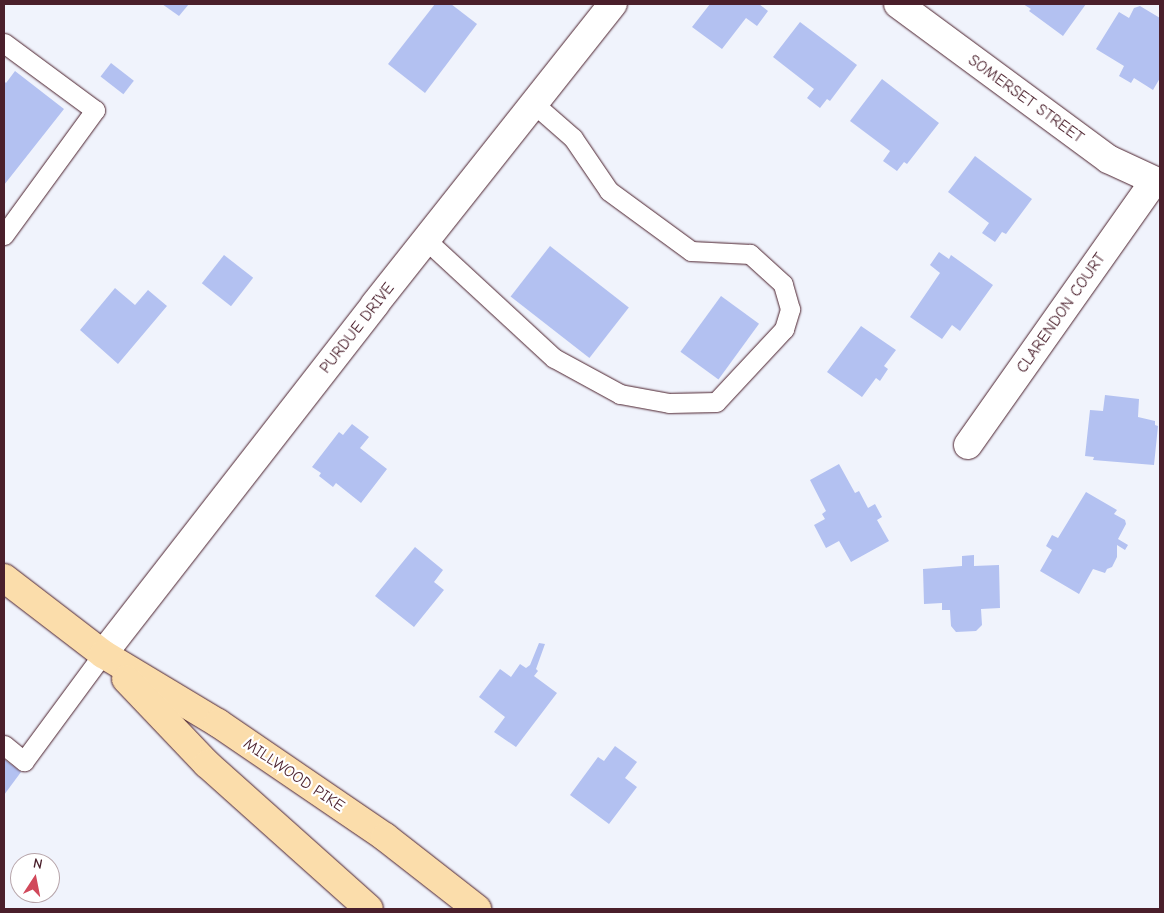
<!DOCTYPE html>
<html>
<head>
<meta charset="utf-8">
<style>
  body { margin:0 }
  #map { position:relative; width:1164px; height:913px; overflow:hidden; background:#f0f3fc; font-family:"Comic Neue",sans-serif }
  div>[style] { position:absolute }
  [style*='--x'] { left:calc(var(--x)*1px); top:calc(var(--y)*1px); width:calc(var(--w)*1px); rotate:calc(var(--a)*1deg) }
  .building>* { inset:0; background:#b3c1f1; transform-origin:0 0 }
  .roads { filter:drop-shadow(0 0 1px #4a1f2b) drop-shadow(0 0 1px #4a1f2b) }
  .lane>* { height:19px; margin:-9.5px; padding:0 9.5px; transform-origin:9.5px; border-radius:9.5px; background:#fff }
  .street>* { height:28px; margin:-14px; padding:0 14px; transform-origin:14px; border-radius:14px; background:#fff }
  .highway>* { height:28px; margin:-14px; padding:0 14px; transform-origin:14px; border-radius:14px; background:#fbddab }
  span { translate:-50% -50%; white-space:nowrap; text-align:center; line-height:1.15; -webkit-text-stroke:4.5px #fff; paint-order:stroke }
  .street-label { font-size:16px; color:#4a1f2b }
  .frame { position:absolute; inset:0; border:5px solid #4a1f2b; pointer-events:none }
  .north { position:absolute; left:10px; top:853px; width:50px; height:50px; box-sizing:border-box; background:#fff; border:1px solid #b7a5aa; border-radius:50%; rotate:11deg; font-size:14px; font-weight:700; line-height:20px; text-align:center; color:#4a1f2b }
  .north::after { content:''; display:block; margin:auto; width:18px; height:22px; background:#d1495b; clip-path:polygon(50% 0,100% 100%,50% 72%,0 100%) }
</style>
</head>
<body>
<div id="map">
  <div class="building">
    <i style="clip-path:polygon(162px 4px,189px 4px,179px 16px)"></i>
    <i style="clip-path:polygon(435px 4px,451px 4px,477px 24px,425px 93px,388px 64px)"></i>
    <i style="clip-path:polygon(710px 4px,759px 4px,768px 11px,757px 26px,746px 18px,722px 49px,692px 27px)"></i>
    <i style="clip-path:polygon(1023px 4px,1086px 4px,1063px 36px,1029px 11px,1031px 9px)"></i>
    <i style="clip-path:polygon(1140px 6px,1160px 18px,1160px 78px,1153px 90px,1134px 78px,1131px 83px,1119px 76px,1124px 66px,1096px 49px,1119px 12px,1129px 18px,1134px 8px)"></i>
    <i style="clip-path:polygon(800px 22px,857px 65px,830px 101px,827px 99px,820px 108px,807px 98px,814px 89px,773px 57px)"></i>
    <i style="left:111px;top:63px;width:29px;height:17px;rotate:38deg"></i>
    <i style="clip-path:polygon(15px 71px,64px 109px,4px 185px,4px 81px,6px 83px)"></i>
    <i style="clip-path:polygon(882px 79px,939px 123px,907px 164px,904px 162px,897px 171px,883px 161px,890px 151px,850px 121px)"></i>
    <i style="clip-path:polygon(975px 156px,1032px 199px,1006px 234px,1002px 232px,995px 242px,982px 233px,989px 223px,948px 192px)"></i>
    <i style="left:550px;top:246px;width:100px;height:64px;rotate:38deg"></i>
    <i style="clip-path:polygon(939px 252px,949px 259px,951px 255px,993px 285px,960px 331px,952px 325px,942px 339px,910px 317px,940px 273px,930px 265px)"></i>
    <i style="left:224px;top:255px;width:37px;height:36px;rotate:38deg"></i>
    <i style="clip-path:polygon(115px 288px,135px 305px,148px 290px,167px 306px,118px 364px,80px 330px)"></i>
    <i style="left:721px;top:296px;width:47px;height:69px;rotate:36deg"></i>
    <i style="clip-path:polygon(861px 326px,896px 350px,884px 366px,888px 369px,880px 381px,876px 378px,862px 397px,827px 372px)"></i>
    <i style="clip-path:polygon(1105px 395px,1139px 399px,1138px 417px,1155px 421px,1155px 425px,1158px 426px,1154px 465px,1093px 460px,1094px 457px,1085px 456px,1090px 410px,1103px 411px)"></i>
    <i style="clip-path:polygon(352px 424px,369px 437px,360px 448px,387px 469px,361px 503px,336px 483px,333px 487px,319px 476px,321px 473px,312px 467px,339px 432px,343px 435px)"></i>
    <i style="clip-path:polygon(839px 464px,855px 493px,859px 491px,868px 508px,875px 504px,882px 517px,877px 520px,889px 541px,851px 562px,839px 541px,826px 548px,814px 525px,825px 519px,822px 514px,826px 511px,810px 480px)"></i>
    <i style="clip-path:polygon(1086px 492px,1117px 510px,1114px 514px,1125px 520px,1126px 524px,1118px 539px,1128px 545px,1125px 550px,1117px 545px,1117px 557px,1112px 567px,1107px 569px,1105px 573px,1093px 569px,1079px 594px,1040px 571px,1052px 550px,1046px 546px,1052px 535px,1058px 538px)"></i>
    <i style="clip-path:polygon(415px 547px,443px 570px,434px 582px,444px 590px,414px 627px,375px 596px)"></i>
    <i style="clip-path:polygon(974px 555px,974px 566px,999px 565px,1000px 608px,981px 609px,982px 625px,976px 631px,956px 632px,951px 626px,950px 610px,942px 610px,942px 603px,924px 604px,923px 569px,962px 566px,962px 556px)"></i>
    <i style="clip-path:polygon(539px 643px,545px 644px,536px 669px,538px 671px,534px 676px,557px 693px,516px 747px,494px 732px,505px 717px,479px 697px,500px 669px,511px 677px,520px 664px,526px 668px,530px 665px)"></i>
    <i style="clip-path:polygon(615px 746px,637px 762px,625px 778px,637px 787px,609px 824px,570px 795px,598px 757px,604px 761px)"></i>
    <i style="clip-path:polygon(4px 759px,21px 772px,4px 795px)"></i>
  </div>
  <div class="roads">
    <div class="lane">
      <i style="--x:4;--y:43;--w:113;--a:36.4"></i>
      <i style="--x:95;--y:110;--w:155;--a:126.1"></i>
      <i style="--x:426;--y:240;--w:174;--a:42.7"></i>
      <i style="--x:554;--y:358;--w:75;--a:28.6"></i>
      <i style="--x:620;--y:394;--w:50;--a:10.4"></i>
      <i style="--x:669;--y:403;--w:47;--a:-1.2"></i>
      <i style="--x:716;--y:402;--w:100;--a:-47"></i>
      <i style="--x:784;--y:329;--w:21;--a:-73"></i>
      <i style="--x:790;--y:309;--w:26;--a:-106"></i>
      <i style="--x:783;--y:284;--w:45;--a:-137.7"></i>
      <i style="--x:750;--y:254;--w:59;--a:-177.1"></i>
      <i style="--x:691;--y:251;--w:102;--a:-143.8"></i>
      <i style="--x:609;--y:191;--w:64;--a:-124.2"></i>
      <i style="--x:573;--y:138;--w:53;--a:-138.8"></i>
      <i style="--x:4;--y:745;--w:26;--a:39"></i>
      <i style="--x:24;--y:761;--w:133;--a:-53.6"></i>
    </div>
    <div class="street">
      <i style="--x:898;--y:4;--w:261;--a:36.4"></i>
      <i style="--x:1108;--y:159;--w:57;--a:24.8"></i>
      <i style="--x:968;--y:445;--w:323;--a:-54.8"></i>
      <i style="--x:103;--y:654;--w:443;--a:-52.1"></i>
      <i style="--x:375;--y:304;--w:383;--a:-51.6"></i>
    </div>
    <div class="highway">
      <i style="--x:4;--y:578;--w:125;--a:37.5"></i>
      <i style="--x:103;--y:654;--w:134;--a:31"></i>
      <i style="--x:218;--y:723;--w:202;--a:34.3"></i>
      <i style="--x:385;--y:837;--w:117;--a:38"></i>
      <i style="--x:126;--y:679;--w:117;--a:46.4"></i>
      <i style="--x:207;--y:764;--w:217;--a:41.8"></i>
    </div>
  </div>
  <div class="street-label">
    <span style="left:1026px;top:99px;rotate:36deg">SOMERSET STREET</span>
    <span style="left:1061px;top:313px;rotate:-55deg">CLARENDON COURT</span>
    <span style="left:357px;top:328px;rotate:-52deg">PURDUE DRIVE</span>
    <span style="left:294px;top:775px;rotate:34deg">MILLWOOD PIKE</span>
  </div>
  <div class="frame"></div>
  <div class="north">N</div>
</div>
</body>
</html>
